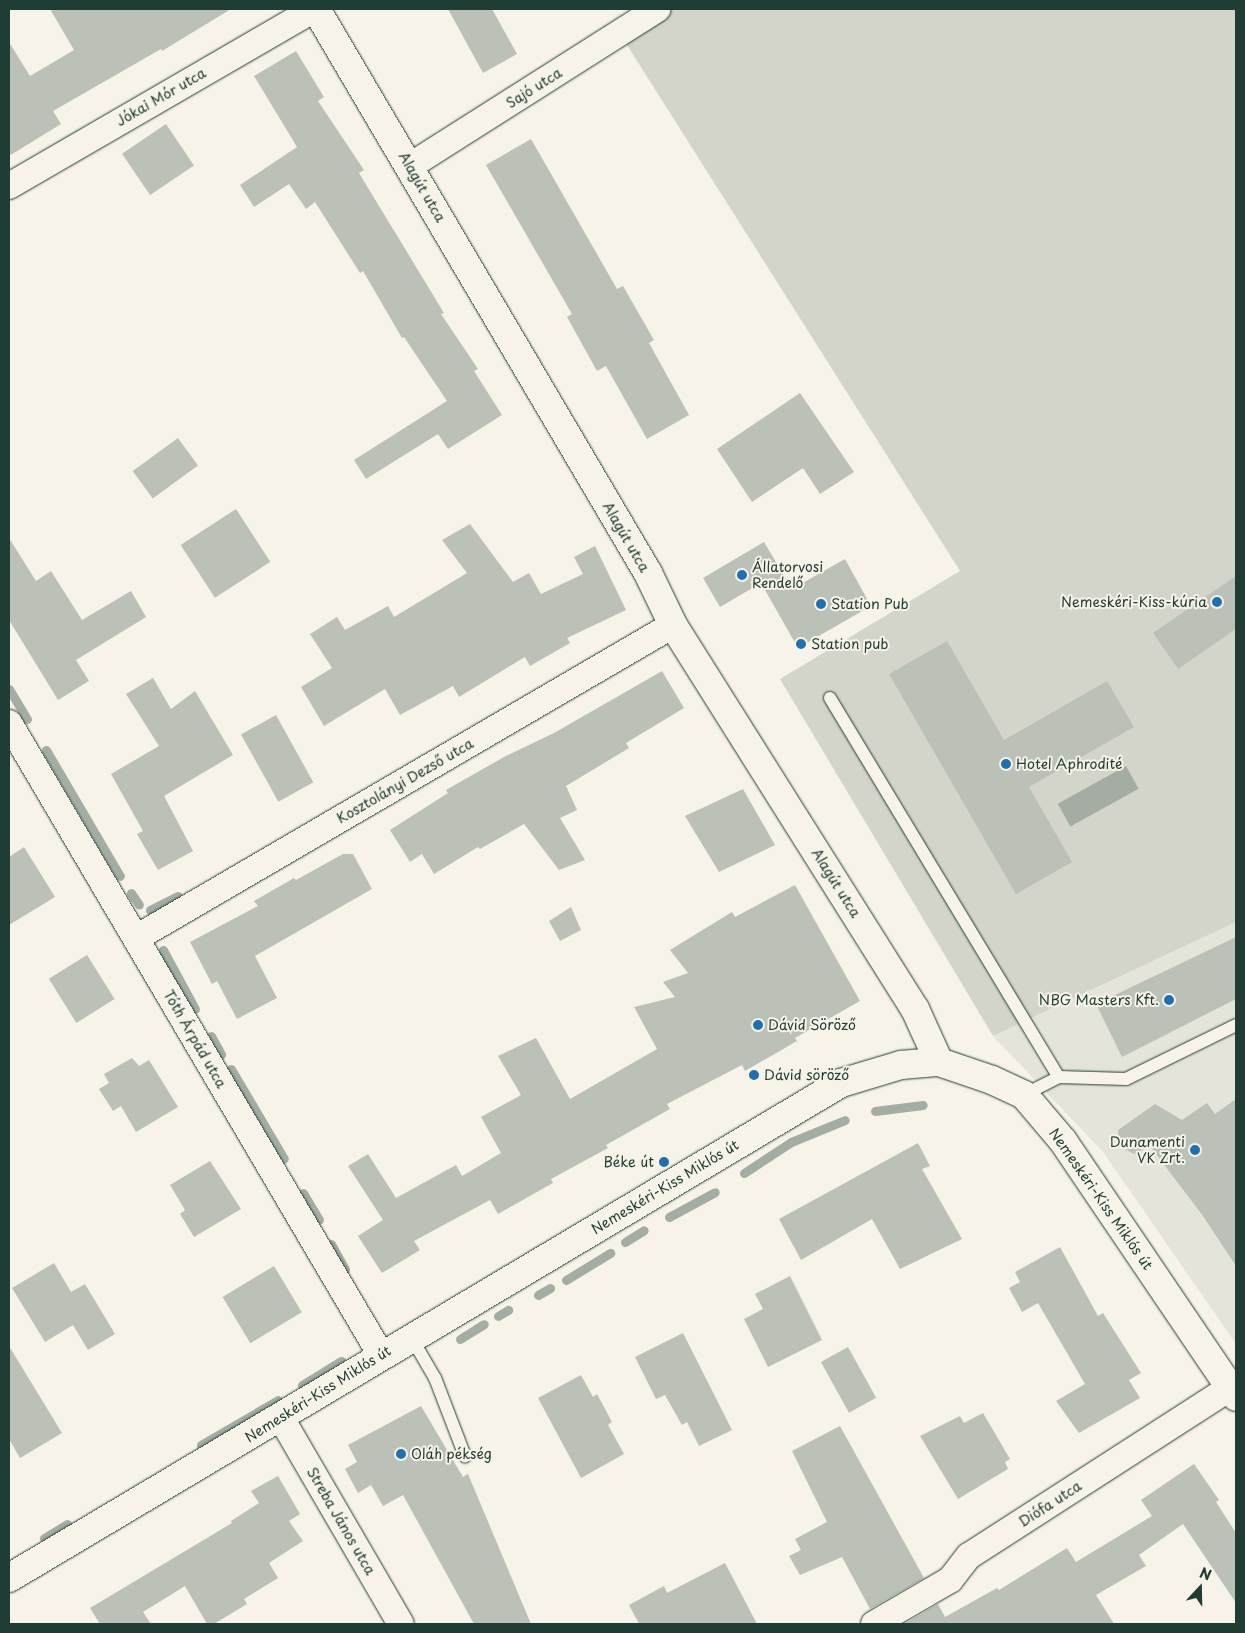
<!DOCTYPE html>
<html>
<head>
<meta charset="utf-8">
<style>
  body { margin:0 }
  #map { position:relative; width:1245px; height:1633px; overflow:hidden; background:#f7f3e8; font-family:"Playpen Sans",sans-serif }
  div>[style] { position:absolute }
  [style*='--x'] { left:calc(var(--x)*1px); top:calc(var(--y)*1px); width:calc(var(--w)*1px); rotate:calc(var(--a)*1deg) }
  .built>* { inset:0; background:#e5e4d9 }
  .green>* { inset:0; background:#d3d5ca }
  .water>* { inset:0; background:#a4ada3; transform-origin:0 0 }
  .stream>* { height:9px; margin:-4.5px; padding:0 4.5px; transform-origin:4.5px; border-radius:4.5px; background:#a4ada3 }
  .building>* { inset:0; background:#bbc1b6; transform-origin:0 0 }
  .roads { filter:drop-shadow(0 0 1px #1f3d34) drop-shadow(0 0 1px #1f3d34) }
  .lane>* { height:12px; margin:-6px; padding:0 6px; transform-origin:6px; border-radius:6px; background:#f7f3e8 }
  .street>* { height:26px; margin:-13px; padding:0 13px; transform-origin:13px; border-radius:13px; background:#f7f3e8 }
  .secondary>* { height:28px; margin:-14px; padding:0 14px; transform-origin:14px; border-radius:14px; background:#f7f3e8 }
  .dots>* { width:14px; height:14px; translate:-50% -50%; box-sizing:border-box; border:2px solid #f7f3e8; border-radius:50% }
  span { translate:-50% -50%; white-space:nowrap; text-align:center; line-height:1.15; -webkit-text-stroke:4px #f7f3e8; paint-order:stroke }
  .street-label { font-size:14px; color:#1f3d34 }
  .poi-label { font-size:14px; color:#1f3d34 }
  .left { translate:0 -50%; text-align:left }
  .right { translate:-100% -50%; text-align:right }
  .frame { position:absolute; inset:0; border:10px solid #1f3d34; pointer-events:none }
  .north { position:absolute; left:1175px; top:1563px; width:50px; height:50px; -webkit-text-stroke:4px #f7f3e8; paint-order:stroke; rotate:21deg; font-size:14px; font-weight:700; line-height:20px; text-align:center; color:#1f3d34 }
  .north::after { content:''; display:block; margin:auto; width:18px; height:22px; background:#1f3d34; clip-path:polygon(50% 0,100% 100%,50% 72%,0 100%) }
</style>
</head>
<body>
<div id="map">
  <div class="built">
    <i style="clip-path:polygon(1236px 922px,1236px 1344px,1103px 1152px,993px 1036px)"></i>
  </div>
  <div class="green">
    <i style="clip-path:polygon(658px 9px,1236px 9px,1236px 922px,993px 1036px,780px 679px,960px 571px,620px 34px)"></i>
  </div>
  <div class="water">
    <i style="left:1126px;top:766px;width:26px;height:78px;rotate:61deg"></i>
  </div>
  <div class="stream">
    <i style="--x:9;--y:689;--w:35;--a:59"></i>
    <i style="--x:46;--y:750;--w:146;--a:59.6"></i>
    <i style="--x:131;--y:893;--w:14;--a:56"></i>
    <i style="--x:150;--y:910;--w:31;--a:-27"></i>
    <i style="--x:163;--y:950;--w:67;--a:61.5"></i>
    <i style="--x:211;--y:1036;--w:21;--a:61"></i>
    <i style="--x:231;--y:1069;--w:104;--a:59.5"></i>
    <i style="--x:875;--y:1111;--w:48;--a:-7.1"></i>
    <i style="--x:744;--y:1173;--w:56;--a:-33.4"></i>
    <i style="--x:791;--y:1142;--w:58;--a:-22.2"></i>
    <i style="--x:303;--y:1193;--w:31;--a:59"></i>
    <i style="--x:669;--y:1217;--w:52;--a:-28.5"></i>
    <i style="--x:625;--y:1242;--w:22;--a:-32"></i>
    <i style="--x:331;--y:1244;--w:29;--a:61"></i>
    <i style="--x:566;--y:1280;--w:52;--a:-31.5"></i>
    <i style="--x:538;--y:1295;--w:14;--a:-30"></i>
    <i style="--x:498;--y:1316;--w:12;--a:-31"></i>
    <i style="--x:460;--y:1339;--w:28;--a:-32"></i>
    <i style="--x:302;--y:1385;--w:46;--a:-31.6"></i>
    <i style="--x:201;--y:1445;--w:89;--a:-30.3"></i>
    <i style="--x:44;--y:1538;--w:27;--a:-31"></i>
  </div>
  <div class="building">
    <i style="clip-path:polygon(50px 9px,231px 9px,162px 51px,161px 49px,53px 111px,61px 124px,9px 156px,9px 42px,30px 76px,74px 50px)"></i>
    <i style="clip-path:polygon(448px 9px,492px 9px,517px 54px,483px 73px)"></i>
    <i style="clip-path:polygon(296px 51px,324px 97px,318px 101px,364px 170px,359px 173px,444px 313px,441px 314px,478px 369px,474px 371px,502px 415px,448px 449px,438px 434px,366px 479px,354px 460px,447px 401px,404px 337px,402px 338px,363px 271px,360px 273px,315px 202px,306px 209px,289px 184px,254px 207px,240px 185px,297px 147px,254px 76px)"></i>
    <i style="left:166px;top:124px;width:50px;height:53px;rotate:56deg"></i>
    <i style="clip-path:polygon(531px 139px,617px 289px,623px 286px,654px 340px,649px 343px,689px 415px,647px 439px,606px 366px,597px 371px,567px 317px,572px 314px,486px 165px)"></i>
    <i style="clip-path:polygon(800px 393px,854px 472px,820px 494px,803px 468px,752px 502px,717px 449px)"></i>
    <i style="left:178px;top:438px;width:34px;height:56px;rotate:54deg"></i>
    <i style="left:236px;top:509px;width:63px;height:66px;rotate:57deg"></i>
    <i style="clip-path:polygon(470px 524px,513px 582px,529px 573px,541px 594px,583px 574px,574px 557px,595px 546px,626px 610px,567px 638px,570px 643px,530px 666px,525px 657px,459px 697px,453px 686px,400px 715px,385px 689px,324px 726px,301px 687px,332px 668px,310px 634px,337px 617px,345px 630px,388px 606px,394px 617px,467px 573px,442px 540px)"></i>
    <i style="clip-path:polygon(9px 538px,36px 581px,51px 571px,82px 620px,131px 591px,146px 617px,76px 660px,89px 681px,58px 700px,9px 620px)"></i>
    <i style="clip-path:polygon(764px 542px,792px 589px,845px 559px,871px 606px,798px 648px,761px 583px,720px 607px,703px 578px)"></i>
    <i style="clip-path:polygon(1236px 576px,1236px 629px,1178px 669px,1153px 633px)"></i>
    <i style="clip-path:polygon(947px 641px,1004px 740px,1107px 681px,1134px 727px,1029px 787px,1072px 862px,1016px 894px,889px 674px)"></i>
    <i style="clip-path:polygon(662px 671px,684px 708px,626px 743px,629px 748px,566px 786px,577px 810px,560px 818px,585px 860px,559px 870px,524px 824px,480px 849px,478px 847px,434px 874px,422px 854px,410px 862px,390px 830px,448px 793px,446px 790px,504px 757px,554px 733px)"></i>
    <i style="clip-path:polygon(153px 678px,171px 709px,195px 691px,233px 755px,164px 796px,193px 851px,158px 870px,137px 834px,143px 831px,111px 774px,159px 746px,126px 694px)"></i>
    <i style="left:276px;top:715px;width:77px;height:40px;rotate:61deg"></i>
    <i style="clip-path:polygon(743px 789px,775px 845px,719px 872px,685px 816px)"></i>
    <i style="clip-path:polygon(24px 847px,55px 897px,9px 925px,9px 857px)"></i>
    <i style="clip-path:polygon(343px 854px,353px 854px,372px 889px,255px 956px,277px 998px,237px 1019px,217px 981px,212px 984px,190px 942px,258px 906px,254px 901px,294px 878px,296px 880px)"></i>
    <i style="clip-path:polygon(795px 885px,860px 1001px,795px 1038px,797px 1041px,745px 1071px,742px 1065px,667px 1104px,670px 1109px,606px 1145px,608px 1148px,551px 1179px,553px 1183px,498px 1214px,490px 1200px,414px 1241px,420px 1250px,382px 1273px,358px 1236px,383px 1220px,348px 1166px,368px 1154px,396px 1198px,456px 1165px,462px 1176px,501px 1153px,481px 1117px,521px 1095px,498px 1056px,536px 1038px,570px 1099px,657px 1049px,634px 1007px,675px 997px,663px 982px,688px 973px,670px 950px,732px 912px,735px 917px)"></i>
    <i style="clip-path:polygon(571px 907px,581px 930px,560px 941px,549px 921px)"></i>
    <i style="clip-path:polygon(1236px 937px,1236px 999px,1122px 1057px,1096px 1004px)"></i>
    <i style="left:87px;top:955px;width:52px;height:45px;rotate:58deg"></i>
    <i style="clip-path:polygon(132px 1058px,139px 1066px,149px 1060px,178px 1107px,136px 1132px,121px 1106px,113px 1111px,99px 1089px,109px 1083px,104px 1074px)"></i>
    <i style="clip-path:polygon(1236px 1099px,1236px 1266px,1203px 1216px,1150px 1146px,1134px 1154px,1119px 1146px,1118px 1130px,1155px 1104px,1182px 1120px,1207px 1103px,1215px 1114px)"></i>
    <i style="clip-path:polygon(918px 1143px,930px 1166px,922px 1169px,962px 1239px,900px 1269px,872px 1219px,801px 1260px,779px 1219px)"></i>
    <i style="clip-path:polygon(210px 1161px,241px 1209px,194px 1237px,180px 1214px,185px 1210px,170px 1185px)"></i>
    <i style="clip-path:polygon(1060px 1247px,1098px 1316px,1103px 1313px,1141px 1373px,1129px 1380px,1140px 1398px,1079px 1433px,1056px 1401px,1085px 1384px,1038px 1303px,1022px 1312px,1009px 1288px,1020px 1282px,1015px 1272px)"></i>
    <i style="clip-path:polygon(54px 1263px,71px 1292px,85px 1284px,115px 1334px,88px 1350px,73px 1325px,45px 1342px,12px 1288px)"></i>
    <i style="left:274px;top:1266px;width:54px;height:60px;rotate:59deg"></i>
    <i style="clip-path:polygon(790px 1276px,822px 1340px,768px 1367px,744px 1319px,763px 1309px,755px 1294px)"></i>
    <i style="clip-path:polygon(683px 1333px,732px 1430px,699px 1446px,687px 1422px,682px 1425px,665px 1395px,656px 1399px,635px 1357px)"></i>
    <i style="clip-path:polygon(9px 1346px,62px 1433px,20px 1458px,9px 1439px)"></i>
    <i style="left:848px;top:1347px;width:58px;height:31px;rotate:61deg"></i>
    <i style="clip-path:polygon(581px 1375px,593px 1397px,597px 1394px,612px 1422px,608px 1425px,624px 1454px,581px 1478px,538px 1398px)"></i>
    <i style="clip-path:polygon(421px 1406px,463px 1477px,468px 1474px,531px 1624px,474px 1624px,403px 1495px,383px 1506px,371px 1485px,358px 1493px,345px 1469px,357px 1462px,348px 1445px)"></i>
    <i style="clip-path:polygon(983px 1413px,1010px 1459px,1005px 1462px,1008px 1469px,958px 1499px,920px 1436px,960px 1416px,964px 1423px)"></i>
    <i style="clip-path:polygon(840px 1426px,924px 1578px,870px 1609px,842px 1557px,800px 1575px,789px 1556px,801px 1550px,795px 1539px,827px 1522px,792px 1451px)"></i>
    <i style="clip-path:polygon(1194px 1464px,1219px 1500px,1216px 1502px,1236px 1533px,1236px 1603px,1183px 1524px,1139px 1555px,1146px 1566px,1096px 1595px,1114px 1624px,904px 1624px,938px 1604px,945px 1617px,997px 1588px,999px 1590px,1067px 1548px,1076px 1562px,1152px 1516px,1141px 1500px)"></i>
    <i style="clip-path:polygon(278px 1476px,300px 1514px,289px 1521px,303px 1541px,269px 1563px,278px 1578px,244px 1599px,247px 1604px,214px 1624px,207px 1624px,185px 1586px,143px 1612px,151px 1624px,100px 1624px,90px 1608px,232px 1523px,231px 1521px,259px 1503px,251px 1491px)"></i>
    <i style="clip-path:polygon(725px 1563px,757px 1624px,639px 1624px,629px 1605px,664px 1586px,667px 1593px)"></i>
  </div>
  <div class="roads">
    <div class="lane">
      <i style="--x:830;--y:698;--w:443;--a:58.9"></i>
      <i style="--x:1059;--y:1077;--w:39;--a:153"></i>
      <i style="--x:1059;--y:1077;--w:67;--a:1.7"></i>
      <i style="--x:1126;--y:1079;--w:123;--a:-26.1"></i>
      <i style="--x:411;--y:1337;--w:48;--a:59.7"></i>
      <i style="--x:435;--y:1378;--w:84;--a:69"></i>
    </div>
    <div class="street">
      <i style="--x:410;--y:166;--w:293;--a:-32.4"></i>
      <i style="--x:9;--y:186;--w:353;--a:-30.1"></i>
      <i style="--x:9;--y:723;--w:733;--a:59.52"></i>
      <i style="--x:136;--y:938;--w:622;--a:-30.24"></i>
      <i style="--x:281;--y:1418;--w:238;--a:59.8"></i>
      <i style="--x:874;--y:1624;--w:88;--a:-30.1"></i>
      <i style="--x:950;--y:1580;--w:31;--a:-52"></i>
      <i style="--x:969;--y:1556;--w:310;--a:-32.8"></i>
    </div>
    <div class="secondary">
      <i style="--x:316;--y:9;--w:654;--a:59.52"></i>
      <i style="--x:648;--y:573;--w:58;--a:64.3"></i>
      <i style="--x:673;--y:625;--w:454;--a:57.8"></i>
      <i style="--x:915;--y:1009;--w:58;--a:65.6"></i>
      <i style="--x:9;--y:1578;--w:968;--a:-30.75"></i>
      <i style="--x:841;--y:1083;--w:63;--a:-16.7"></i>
      <i style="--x:901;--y:1065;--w:38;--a:-5"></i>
      <i style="--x:939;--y:1062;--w:56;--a:18.8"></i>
      <i style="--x:992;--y:1080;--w:35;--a:25"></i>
      <i style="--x:1024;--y:1095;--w:60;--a:49.7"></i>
      <i style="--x:1063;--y:1141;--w:309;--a:55.9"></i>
    </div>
  </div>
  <div class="dots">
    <i style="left:742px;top:575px;background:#1f6fb2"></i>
    <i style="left:1217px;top:602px;background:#1f6fb2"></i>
    <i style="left:821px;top:604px;background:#1f6fb2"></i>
    <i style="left:801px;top:644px;background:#1f6fb2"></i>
    <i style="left:1006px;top:764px;background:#1f6fb2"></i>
    <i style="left:1169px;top:1000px;background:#1f6fb2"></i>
    <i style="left:758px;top:1025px;background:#1f6fb2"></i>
    <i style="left:754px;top:1075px;background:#1f6fb2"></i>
    <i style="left:1195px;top:1150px;background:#1f6fb2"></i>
    <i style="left:664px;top:1162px;background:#1f6fb2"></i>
    <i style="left:401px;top:1454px;background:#1f6fb2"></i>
  </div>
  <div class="street-label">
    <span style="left:534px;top:88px;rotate:-32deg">Sajó utca</span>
    <span style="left:161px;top:97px;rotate:-30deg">Jókai Mór utca</span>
    <span style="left:422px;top:187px;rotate:60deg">Alagút utca</span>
    <span style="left:626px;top:537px;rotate:60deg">Alagút utca</span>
    <span style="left:405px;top:781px;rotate:-30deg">Kosztolányi Dezső utca</span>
    <span style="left:836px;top:883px;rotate:58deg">Alagút utca</span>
    <span style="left:195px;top:1039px;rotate:60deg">Tóth Árpád utca</span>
    <span style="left:665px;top:1187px;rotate:-31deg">Nemeskéri-Kiss Miklós út</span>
    <span style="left:1101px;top:1199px;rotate:55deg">Nemeskéri-Kiss Miklós út</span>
    <span style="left:318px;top:1394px;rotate:-32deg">Nemeskéri-Kiss Miklós út</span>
    <span style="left:1050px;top:1504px;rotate:-33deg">Diófa utca</span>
    <span style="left:341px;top:1521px;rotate:60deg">Streba János utca</span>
  </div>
  <div class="poi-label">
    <span class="left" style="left:752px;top:575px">Állatorvosi<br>Rendelő</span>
    <span class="right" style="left:1207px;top:602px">Nemeskéri-Kiss-kúria</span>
    <span class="left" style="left:831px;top:604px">Station Pub</span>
    <span class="left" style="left:811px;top:644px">Station pub</span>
    <span class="left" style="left:1016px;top:764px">Hotel Aphrodité</span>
    <span class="right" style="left:1159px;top:1000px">NBG Masters Kft.</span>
    <span class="left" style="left:768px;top:1025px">Dávid Söröző</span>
    <span class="left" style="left:764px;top:1075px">Dávid söröző</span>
    <span class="right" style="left:1185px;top:1150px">Dunamenti<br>VK Zrt.</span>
    <span class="right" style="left:654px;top:1162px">Béke út</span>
    <span class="left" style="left:411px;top:1454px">Oláh pékség</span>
  </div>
  <div class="frame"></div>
  <div class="north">N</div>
</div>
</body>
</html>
